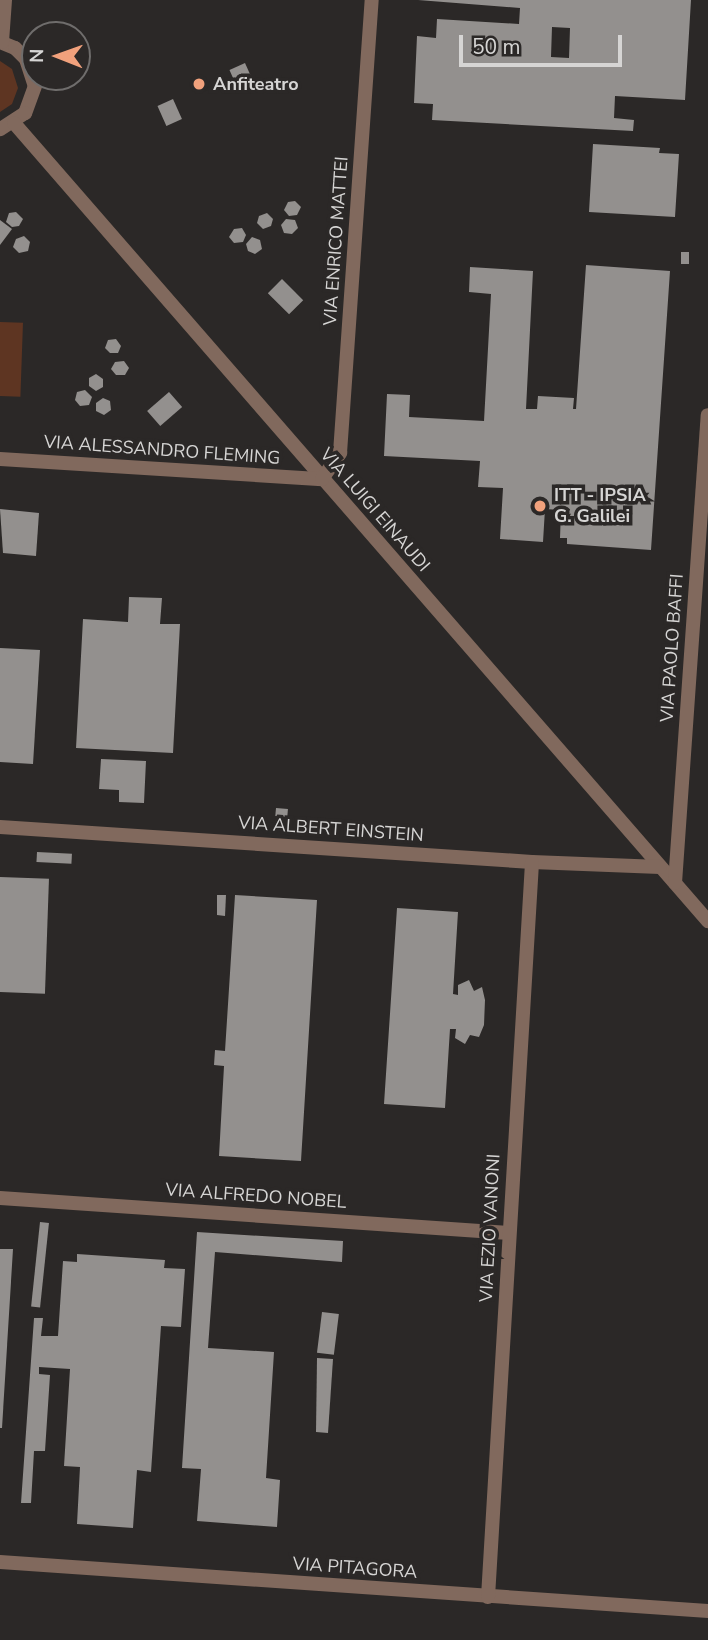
<!DOCTYPE html>
<html>
<head>
<meta charset="utf-8">
<style>
  body { margin:0 }
  #map { position:relative; width:708px; height:1640px; overflow:hidden; background:#2b2827; font-family:"Nunito Sans",sans-serif }
  div>[style] { position:absolute }
  [style*='--x'] { left:calc(var(--x)*1px); top:calc(var(--y)*1px); width:calc(var(--w)*1px); rotate:calc(var(--a)*1deg) }
  .green>* { inset:0; background:#5e3522; transform-origin:0 0 }
  .building>* { inset:0; background:#93908e; transform-origin:0 0 }
  .street>* { height:14px; margin:-7px; padding:0 7px; transform-origin:7px; border-radius:7px; background:#81695d }
  .dots>* { width:19px; height:19px; translate:-50% -50%; box-sizing:border-box; border:4px solid #2b2827; border-radius:50% }
  span { translate:-50% -50%; white-space:nowrap; text-align:center; line-height:1.15; -webkit-text-stroke:7px #2b2827; paint-order:stroke }
  .poi-label { font-size:18px; color:#d6d5d4; font-weight:700 }
  .left { translate:0 -50%; text-align:left }
  .street-label { font-size:18px; color:#d6d5d4 }
  .north { position:absolute; left:21px; top:21px; width:70px; height:70px; box-sizing:border-box; background:#2b2827; border:2px solid #6f6d6c; border-radius:50%; rotate:271deg; font-size:19px; font-weight:700; line-height:28px; text-align:center; color:#d6d5d4 }
  .north::after { content:''; display:block; margin:auto; width:24px; height:32px; background:#f1a17c; clip-path:polygon(50% 0,100% 100%,50% 72%,0 100%) }
  .scale { position:absolute; left:459px; top:35px; width:163px; height:32px; box-sizing:border-box; border:4px solid #d6d5d4; border-top:0; padding-left:9px; font-size:21px; line-height:24px; white-space:nowrap; color:#d6d5d4; -webkit-text-stroke:5px #2b2827; paint-order:stroke }
</style>
</head>
<body>
<div id="map">
  <div class="green">
    <i style="clip-path:polygon(0 61px,12px 69px,18px 88px,12px 104px,0 112px)"></i>
    <i style="left:0;top:322px;width:23px;height:74px;rotate:2deg"></i>
  </div>
  <div class="building">
    <i style="clip-path:polygon(evenodd,418px 0,691px 0,685px 100px,615px 96px,614px 118px,634px 120px,633px 131px,432px 120px,433px 104px,414px 103px,417px 36px,436px 38px,437px 19px,519px 24px,520px 8px,418px 0,552px 27px,570px 28px,569px 58px,551px 57px,552px 27px)"></i>
    <i style="left:245px;top:63px;width:22px;height:17px;rotate:66deg"></i>
    <i style="left:173px;top:99px;width:22px;height:17px;rotate:66deg"></i>
    <i style="clip-path:polygon(593px 144px,660px 148px,659px 153px,679px 154px,675px 217px,589px 212px)"></i>
    <i style="clip-path:polygon(295px 201px,301px 207px,297px 215px,289px 216px,284px 210px,288px 202px)"></i>
    <i style="clip-path:polygon(16px 212px,23px 219px,19px 226px,12px 227px,6px 222px,9px 213px)"></i>
    <i style="clip-path:polygon(267px 213px,273px 219px,271px 226px,263px 229px,257px 223px,259px 216px)"></i>
    <i style="clip-path:polygon(286px 219px,295px 220px,298px 228px,292px 234px,284px 233px,281px 225px)"></i>
    <i style="clip-path:polygon(0 220px,12px 229px,0 245px)"></i>
    <i style="clip-path:polygon(242px 228px,246px 235px,243px 242px,234px 243px,229px 237px,234px 229px)"></i>
    <i style="clip-path:polygon(24px 236px,30px 242px,28px 251px,19px 253px,13px 247px,16px 239px)"></i>
    <i style="clip-path:polygon(252px 237px,260px 240px,262px 249px,255px 254px,248px 251px,246px 244px)"></i>
    <i style="left:681px;top:252px;width:8px;height:12px"></i>
    <i style="clip-path:polygon(586px 265px,670px 271px,651px 550px,567px 544px,567px 538px,560px 538px,561px 510px,545px 509px,543px 542px,500px 539px,503px 488px,478px 487px,480px 461px,384px 456px,387px 394px,410px 395px,409px 417px,484px 421px,491px 294px,469px 292px,470px 267px,533px 271px,526px 409px,537px 409px,538px 396px,574px 398px,573px 409px,576px 409px)"></i>
    <i style="left:282px;top:279px;width:30px;height:20px;rotate:45deg"></i>
    <i style="clip-path:polygon(116px 339px,121px 346px,118px 353px,110px 353px,105px 348px,108px 340px)"></i>
    <i style="clip-path:polygon(124px 361px,129px 368px,125px 375px,116px 375px,111px 369px,115px 362px)"></i>
    <i style="clip-path:polygon(96px 374px,103px 379px,103px 387px,96px 391px,89px 386px,89px 378px)"></i>
    <i style="clip-path:polygon(85px 390px,92px 397px,89px 405px,80px 406px,75px 400px,77px 392px)"></i>
    <i style="left:169px;top:392px;width:20px;height:29px;rotate:49deg"></i>
    <i style="clip-path:polygon(103px 398px,110px 401px,111px 410px,104px 415px,96px 411px,96px 403px)"></i>
    <i style="clip-path:polygon(0 509px,39px 513px,36px 556px,3px 553px)"></i>
    <i style="clip-path:polygon(129px 597px,162px 598px,160px 624px,180px 624px,173px 753px,76px 748px,83px 619px,128px 622px)"></i>
    <i style="clip-path:polygon(0 648px,40px 650px,33px 764px,0 762px)"></i>
    <i style="clip-path:polygon(101px 759px,146px 761px,144px 803px,119px 802px,119px 790px,99px 789px)"></i>
    <i style="left:276px;top:808px;width:12px;height:8px;rotate:5deg"></i>
    <i style="left:37px;top:852px;width:35px;height:10px;rotate:3deg"></i>
    <i style="left:0;top:877px;width:49px;height:115px;rotate:2deg"></i>
    <i style="clip-path:polygon(217px 895px,226px 895px,225px 916px,217px 915px)"></i>
    <i style="clip-path:polygon(235px 895px,317px 900px,301px 1161px,219px 1156px,224px 1066px,214px 1065px,215px 1050px,225px 1051px)"></i>
    <i style="clip-path:polygon(397px 908px,458px 912px,453px 994px,458px 995px,458px 985px,469px 980px,474px 991px,482px 987px,485px 1000px,484px 1025px,479px 1037px,470px 1035px,465px 1044px,455px 1038px,456px 1029px,450px 1029px,445px 1108px,384px 1104px)"></i>
    <i style="left:40px;top:1222px;width:9px;height:85px;rotate:6deg"></i>
    <i style="clip-path:polygon(197px 1232px,343px 1241px,342px 1262px,215px 1252px,208px 1348px,274px 1352px,266px 1478px,280px 1480px,277px 1527px,197px 1521px,201px 1469px,182px 1468px)"></i>
    <i style="clip-path:polygon(0 1249px,13px 1249px,2px 1428px,0 1428px)"></i>
    <i style="clip-path:polygon(77px 1254px,165px 1260px,164px 1268px,185px 1269px,181px 1327px,161px 1326px,151px 1472px,137px 1470px,133px 1528px,77px 1524px,80px 1467px,64px 1466px,70px 1369px,39px 1367px,39px 1374px,50px 1375px,45px 1451px,34px 1451px,31px 1503px,21px 1503px,34px 1318px,43px 1318px,41px 1336px,58px 1336px,63px 1261px,77px 1262px)"></i>
    <i style="left:322px;top:1312px;width:17px;height:41px;rotate:7deg"></i>
    <i style="clip-path:polygon(317px 1358px,333px 1359px,328px 1433px,316px 1432px)"></i>
  </div>
  <div class="street">
    <i style="--x:0;--y:42;--w:16;--a:22"></i>
    <i style="--x:15;--y:48;--w:16;--a:45"></i>
    <i style="--x:26;--y:59;--w:28;--a:72"></i>
    <i style="--x:35;--y:86;--w:29;--a:110"></i>
    <i style="--x:25;--y:113;--w:30;--a:147"></i>
    <i style="--x:2;--y:42;--w:42;--a:-85.9"></i>
    <i style="--x:14;--y:123;--w:1058;--a:48.99"></i>
    <i style="--x:0;--y:459;--w:323;--a:3.6"></i>
    <i style="--x:322;--y:479;--w:32;--a:-55"></i>
    <i style="--x:340;--y:453;--w:454;--a:-86"></i>
    <i style="--x:0;--y:827;--w:533;--a:3.76"></i>
    <i style="--x:532;--y:862;--w:128;--a:2.2"></i>
    <i style="--x:675;--y:883;--w:469;--a:-86"></i>
    <i style="--x:0;--y:1198;--w:510;--a:3.93"></i>
    <i style="--x:0;--y:1562;--w:710;--a:3.96"></i>
    <i style="--x:488;--y:1597;--w:736;--a:-86.57"></i>
  </div>
  <div class="dots">
    <i style="left:199px;top:84px;background:#f1a17c"></i>
    <i style="left:540px;top:506px;background:#f1a17c"></i>
  </div>
  <div class="poi-label">
    <span class="left" style="left:213px;top:84px">Anfiteatro</span>
    <span class="left" style="left:554px;top:506px">ITT - IPSIA<br>G. Galilei</span>
  </div>
  <div class="street-label">
    <span style="left:336px;top:241px;rotate:-86deg">VIA ENRICO MATTEI</span>
    <span style="left:162px;top:450px;rotate:4deg">VIA ALESSANDRO FLEMING</span>
    <span style="left:375px;top:510px;rotate:49deg">VIA LUIGI EINAUDI</span>
    <span style="left:672px;top:648px;rotate:-86deg">VIA PAOLO BAFFI</span>
    <span style="left:331px;top:829px;rotate:4deg">VIA ALBERT EINSTEIN</span>
    <span style="left:256px;top:1196px;rotate:4deg">VIA ALFREDO NOBEL</span>
    <span style="left:490px;top:1228px;rotate:-87deg">VIA EZIO VANONI</span>
    <span style="left:355px;top:1568px;rotate:4deg">VIA PITAGORA</span>
  </div>
  <div class="north">N</div>
  <div class="scale">50 m</div>
</div>
</body>
</html>
